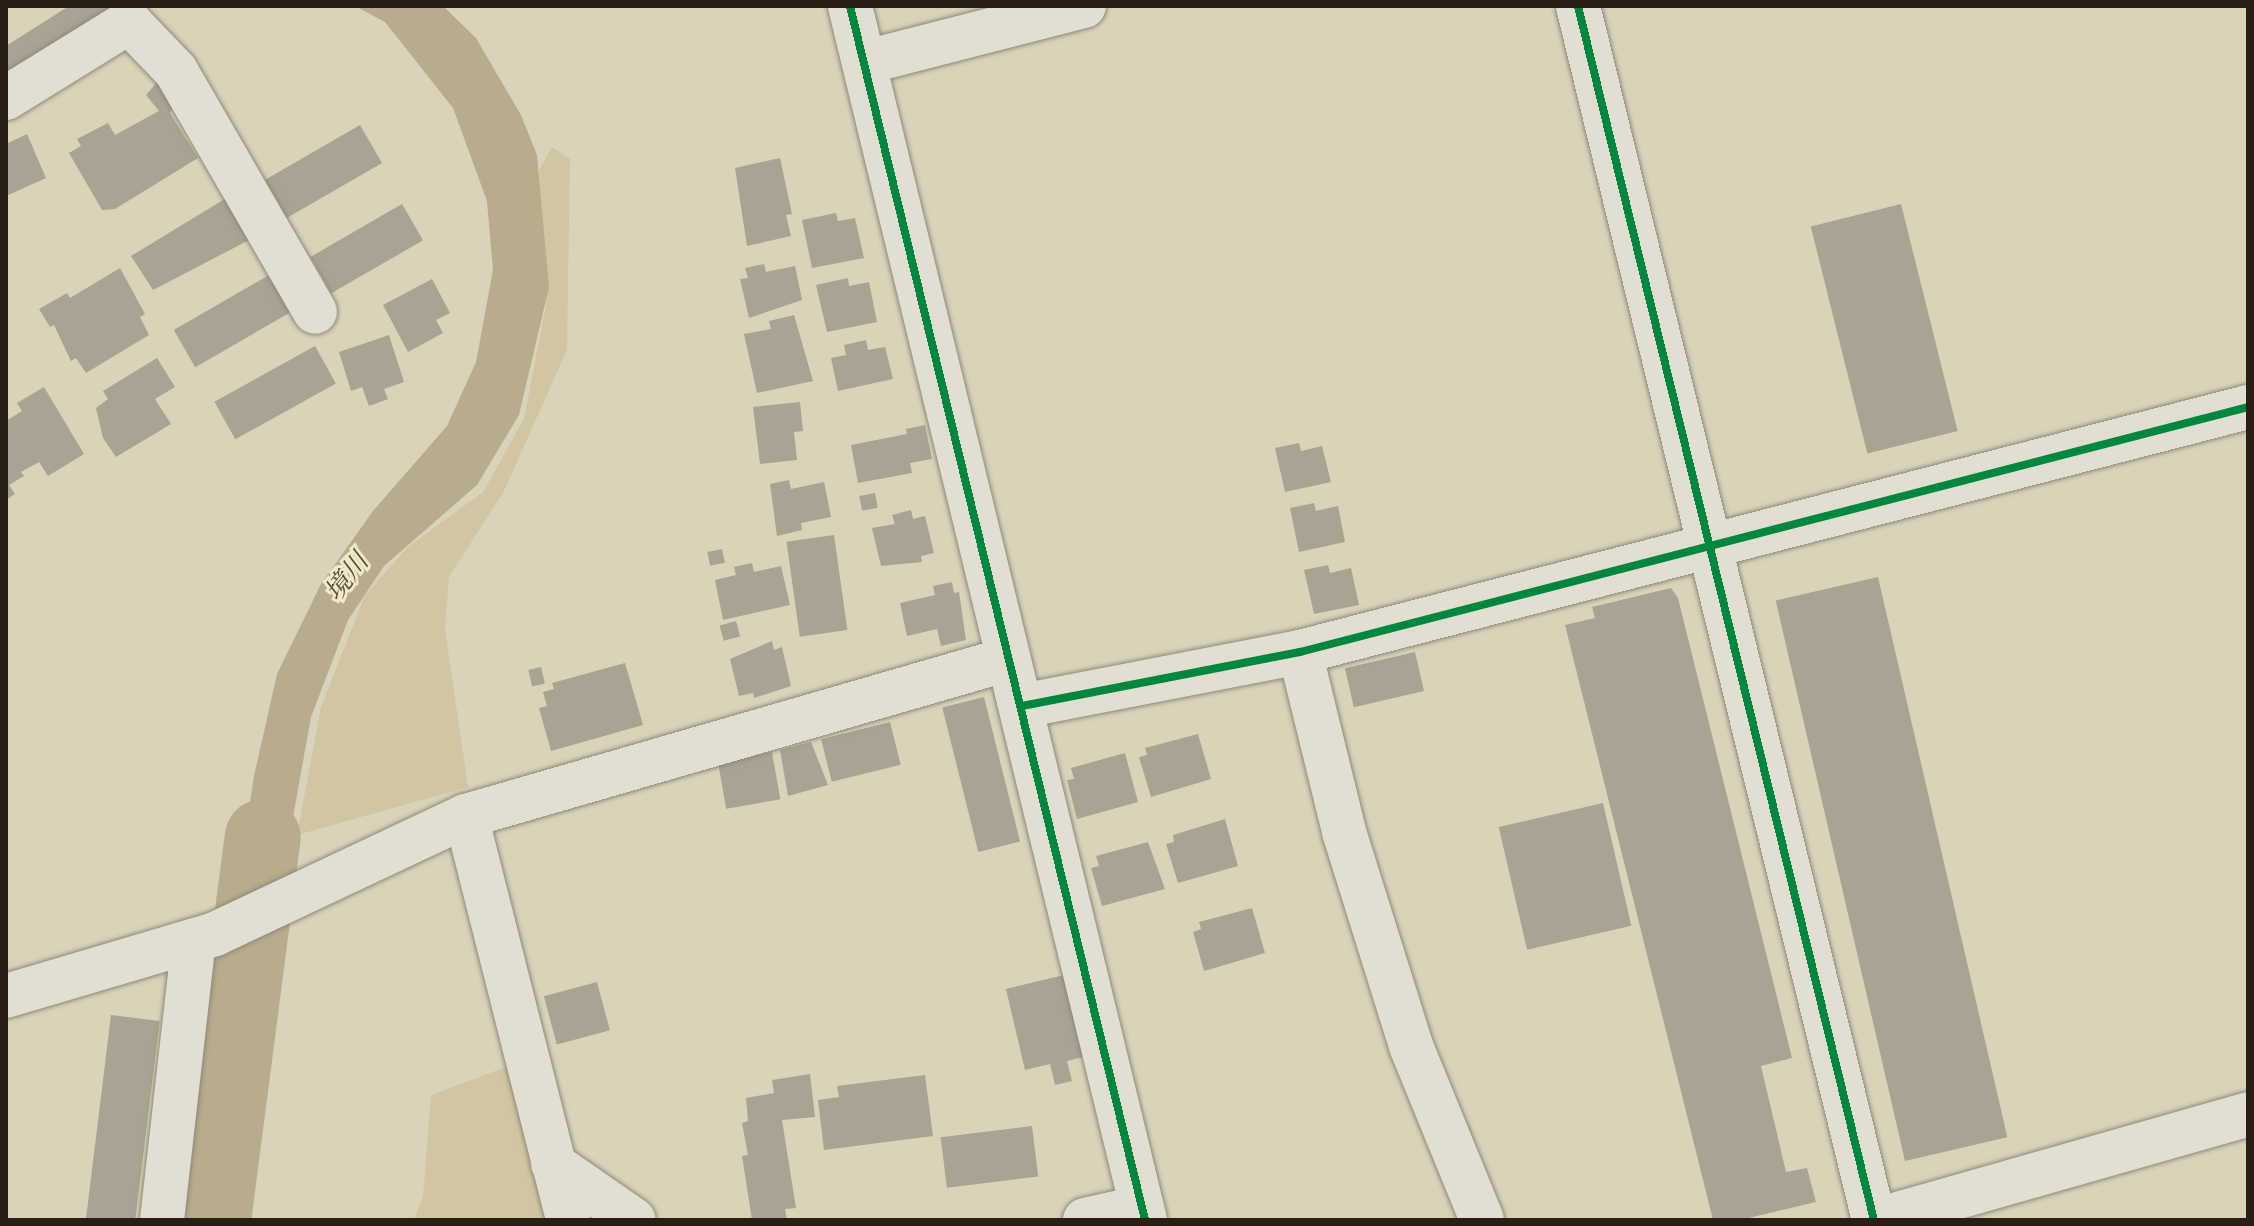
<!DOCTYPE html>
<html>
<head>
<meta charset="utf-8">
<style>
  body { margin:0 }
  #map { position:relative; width:2254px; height:1226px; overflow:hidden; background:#dad3ba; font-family:Cardo,"Noto Serif JP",serif }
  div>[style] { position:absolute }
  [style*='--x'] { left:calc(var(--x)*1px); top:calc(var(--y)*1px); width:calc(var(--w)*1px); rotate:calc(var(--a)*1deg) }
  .green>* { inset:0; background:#d0c6a4 }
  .water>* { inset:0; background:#b7ac8c }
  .river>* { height:76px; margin:-38px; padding:0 38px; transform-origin:38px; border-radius:38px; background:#b7ac8c }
  .building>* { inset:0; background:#a8a392; transform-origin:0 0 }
  .roads { filter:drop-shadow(0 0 2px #8e8879) drop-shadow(0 0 2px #8e8879) }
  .minor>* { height:44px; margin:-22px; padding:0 22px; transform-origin:22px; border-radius:22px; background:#e2dfd2 }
  .cycleway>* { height:8px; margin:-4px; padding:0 4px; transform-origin:4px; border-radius:4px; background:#00873e }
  span { translate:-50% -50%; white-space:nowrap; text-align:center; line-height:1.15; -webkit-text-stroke:6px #f0e8c9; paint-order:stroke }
  .water-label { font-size:26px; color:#574a37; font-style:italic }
  .frame { position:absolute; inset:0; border:8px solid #2b1e14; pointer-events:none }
</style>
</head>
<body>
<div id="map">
  <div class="green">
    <i style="clip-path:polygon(552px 147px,570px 159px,567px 350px,504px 491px,449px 577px,445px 629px,468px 787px,297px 835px,321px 707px,365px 595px,408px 547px,483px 492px,524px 419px,546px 305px,539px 170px)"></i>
    <i style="clip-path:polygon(522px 1061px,556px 1220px,414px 1220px,423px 1197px,431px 1095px)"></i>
  </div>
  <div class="water">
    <i style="clip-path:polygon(355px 6px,443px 6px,476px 38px,521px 115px,537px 155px,549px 287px,519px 415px,477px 485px,384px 566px,348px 620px,311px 717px,288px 845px,285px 899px,232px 922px,254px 776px,277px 674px,321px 584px,373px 511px,447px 426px,476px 362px,493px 270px,487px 201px,453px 108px,385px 22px)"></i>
  </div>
  <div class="river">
    <i style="--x:213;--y:1220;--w:386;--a:-82.6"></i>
  </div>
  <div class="building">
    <i style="clip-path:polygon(69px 6px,112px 6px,104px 18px,6px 76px,6px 46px)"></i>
    <i style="clip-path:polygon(159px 80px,176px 99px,170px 113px,198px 158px,115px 209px,102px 210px,69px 153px,81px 146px,77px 139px,108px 123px,115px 135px,159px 111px,146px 95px)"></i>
    <i style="left:360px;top:125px;width:44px;height:110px;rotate:60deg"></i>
    <i style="clip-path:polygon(27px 134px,46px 178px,6px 196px,6px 144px)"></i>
    <i style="clip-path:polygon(780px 158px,792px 214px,786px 215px,791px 236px,747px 246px,735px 168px)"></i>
    <i style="clip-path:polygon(228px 197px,251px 239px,153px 290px,131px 256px)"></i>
    <i style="left:402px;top:204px;width:42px;height:106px;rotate:60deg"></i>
    <i style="left:1901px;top:204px;width:234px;height:93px;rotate:76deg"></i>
    <i style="clip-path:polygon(836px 213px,838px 221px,855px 218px,864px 258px,812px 268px,802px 220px)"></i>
    <i style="clip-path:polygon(764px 264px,766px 272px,795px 266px,802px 300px,749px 318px,740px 279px,748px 278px,745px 268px)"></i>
    <i style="clip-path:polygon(120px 268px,145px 314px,140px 317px,149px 335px,86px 373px,76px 358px,71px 361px,54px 325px,50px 327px,39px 309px,67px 293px,70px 298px)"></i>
    <i style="left:269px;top:275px;width:43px;height:110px;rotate:60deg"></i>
    <i style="clip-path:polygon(848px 278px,849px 286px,869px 282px,877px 322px,827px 332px,816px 285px)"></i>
    <i style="clip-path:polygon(432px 279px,450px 313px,436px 320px,443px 333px,408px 352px,383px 305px)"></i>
    <i style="clip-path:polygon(794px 315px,813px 381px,757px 393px,744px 334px,771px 329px,769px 321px)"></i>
    <i style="clip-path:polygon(389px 335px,404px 382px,384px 389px,388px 399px,369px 406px,362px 387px,351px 391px,339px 352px)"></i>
    <i style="clip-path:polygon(866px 340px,868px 350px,885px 347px,893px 379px,838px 391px,831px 358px,846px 355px,844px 345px)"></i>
    <i style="left:315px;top:346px;width:43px;height:115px;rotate:61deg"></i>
    <i style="clip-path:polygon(157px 358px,175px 387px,155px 399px,171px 424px,116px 457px,103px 438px,96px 408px,108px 399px,103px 391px)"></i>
    <i style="clip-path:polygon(44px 387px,84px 454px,48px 476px,39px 462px,21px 472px,24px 476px,9px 485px,15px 494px,6px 500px,6px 421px,22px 411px,17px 403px)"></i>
    <i style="clip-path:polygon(800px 402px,803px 431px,794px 432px,797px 460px,760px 464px,753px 407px)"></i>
    <i style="clip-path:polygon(925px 425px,932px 459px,910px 463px,912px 473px,858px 483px,851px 445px,907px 434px,906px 429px)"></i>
    <i style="clip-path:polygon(1299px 443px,1301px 451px,1322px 446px,1331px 482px,1285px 492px,1275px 448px)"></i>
    <i style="clip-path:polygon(789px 480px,791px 489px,824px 482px,831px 517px,801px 523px,802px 530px,777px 536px,770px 484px)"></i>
    <i style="left:875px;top:493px;width:15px;height:16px;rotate:79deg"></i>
    <i style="clip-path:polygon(1314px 503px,1316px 511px,1338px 506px,1345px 542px,1299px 552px,1290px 508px)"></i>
    <i style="clip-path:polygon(911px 510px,913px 519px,925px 516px,934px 553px,921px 556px,922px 562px,881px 566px,872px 528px,895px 524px,892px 515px)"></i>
    <i style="left:834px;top:535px;width:96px;height:48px;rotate:82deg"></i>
    <i style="left:722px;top:549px;width:14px;height:15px;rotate:78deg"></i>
    <i style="clip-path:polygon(752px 563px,754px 572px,781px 566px,790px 605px,723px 620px,715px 580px,736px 575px,734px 567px)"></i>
    <i style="clip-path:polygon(1328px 565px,1330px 573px,1351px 568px,1359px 605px,1314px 614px,1304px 570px)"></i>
    <i style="left:1878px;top:577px;width:575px;height:105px;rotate:77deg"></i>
    <i style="clip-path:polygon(952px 582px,954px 593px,959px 592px,966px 640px,941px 646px,937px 629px,907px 636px,900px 603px,935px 595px,933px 586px)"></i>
    <i style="clip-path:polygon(1671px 588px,1678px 598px,1792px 1058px,1761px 1066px,1786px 1172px,1807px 1168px,1816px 1202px,1740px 1220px,1713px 1220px,1565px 625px,1595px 618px,1592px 607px)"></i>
    <i style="left:736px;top:621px;width:16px;height:17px;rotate:75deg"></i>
    <i style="clip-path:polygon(772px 641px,774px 650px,782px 647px,791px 686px,754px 698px,753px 693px,739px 696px,730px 659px)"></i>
    <i style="left:1415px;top:652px;width:40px;height:72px;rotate:77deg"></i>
    <i style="clip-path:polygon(625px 663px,643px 725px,551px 751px,539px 708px,547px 706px,543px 692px,554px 689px,552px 683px)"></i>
    <i style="left:541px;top:667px;width:17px;height:13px;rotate:77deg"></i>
    <i style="left:984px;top:697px;width:149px;height:43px;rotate:76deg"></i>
    <i style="left:890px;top:722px;width:44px;height:71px;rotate:76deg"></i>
    <i style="clip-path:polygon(1198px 734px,1211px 779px,1151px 797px,1139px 757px,1147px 755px,1145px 748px)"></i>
    <i style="clip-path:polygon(811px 742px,828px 785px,788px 796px,780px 750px)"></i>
    <i style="left:772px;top:752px;width:48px;height:55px;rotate:80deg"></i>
    <i style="clip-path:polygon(1125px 753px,1138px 802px,1077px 819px,1067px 780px,1074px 779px,1071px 768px)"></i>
    <i style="left:1603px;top:803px;width:126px;height:107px;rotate:77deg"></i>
    <i style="clip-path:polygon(1225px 819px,1238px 866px,1178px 883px,1166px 844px,1174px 842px,1173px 835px)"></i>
    <i style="clip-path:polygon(1148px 842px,1165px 889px,1102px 906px,1091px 868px,1099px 866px,1096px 856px)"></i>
    <i style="clip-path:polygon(1252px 908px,1265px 953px,1204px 971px,1193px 932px,1201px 929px,1199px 922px)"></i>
    <i style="clip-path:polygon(1064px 975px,1083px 1057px,1067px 1061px,1072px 1081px,1055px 1085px,1050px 1064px,1025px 1070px,1006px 989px)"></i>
    <i style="left:597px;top:982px;width:50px;height:55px;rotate:75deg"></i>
    <i style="left:111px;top:1015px;width:49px;height:206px;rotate:7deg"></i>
    <i style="clip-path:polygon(810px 1074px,815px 1117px,782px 1120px,796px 1208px,785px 1209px,787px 1220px,752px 1220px,742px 1156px,748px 1155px,742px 1123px,748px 1121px,746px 1098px,774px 1093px,772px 1080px)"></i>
    <i style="clip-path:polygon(925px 1075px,933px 1136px,824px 1150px,818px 1100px,839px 1097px,837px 1086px)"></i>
    <i style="left:1032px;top:1126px;width:51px;height:92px;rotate:83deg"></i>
  </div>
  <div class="roads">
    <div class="minor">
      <i style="--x:850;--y:6;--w:1249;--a:76.34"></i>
      <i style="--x:1578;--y:6;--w:1250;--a:76.3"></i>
      <i style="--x:866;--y:62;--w:225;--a:-14.4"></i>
      <i style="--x:6;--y:98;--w:145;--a:-31.7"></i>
      <i style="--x:129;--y:22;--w:68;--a:46.2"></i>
      <i style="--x:176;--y:71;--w:278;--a:60"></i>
      <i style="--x:1300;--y:652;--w:188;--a:76.2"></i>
      <i style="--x:1345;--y:835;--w:221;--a:72.6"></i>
      <i style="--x:1411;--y:1046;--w:188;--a:67.8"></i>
      <i style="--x:1022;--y:706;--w:283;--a:-11"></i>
      <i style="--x:1300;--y:652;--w:979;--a:-14.49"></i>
      <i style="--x:466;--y:816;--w:417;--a:75.8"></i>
      <i style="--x:6;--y:996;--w:218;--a:-16.5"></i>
      <i style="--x:215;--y:934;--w:277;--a:-25.2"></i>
      <i style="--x:466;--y:816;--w:564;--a:-16.15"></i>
      <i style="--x:553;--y:1164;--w:98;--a:34.7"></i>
      <i style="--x:162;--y:1220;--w:281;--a:-83.5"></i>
      <i style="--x:1085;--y:1220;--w:58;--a:-12.8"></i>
      <i style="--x:1877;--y:1220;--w:386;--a:-15.9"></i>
    </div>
  </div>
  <div class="cycleway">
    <i style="--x:850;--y:6;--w:1249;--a:76.34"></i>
    <i style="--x:1578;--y:6;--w:1250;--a:76.3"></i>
    <i style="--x:1022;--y:706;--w:283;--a:-11"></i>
    <i style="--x:1300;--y:652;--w:979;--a:-14.49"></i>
  </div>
  <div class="water-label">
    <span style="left:347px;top:577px;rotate:-52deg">境川</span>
  </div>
  <div class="frame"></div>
</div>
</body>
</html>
